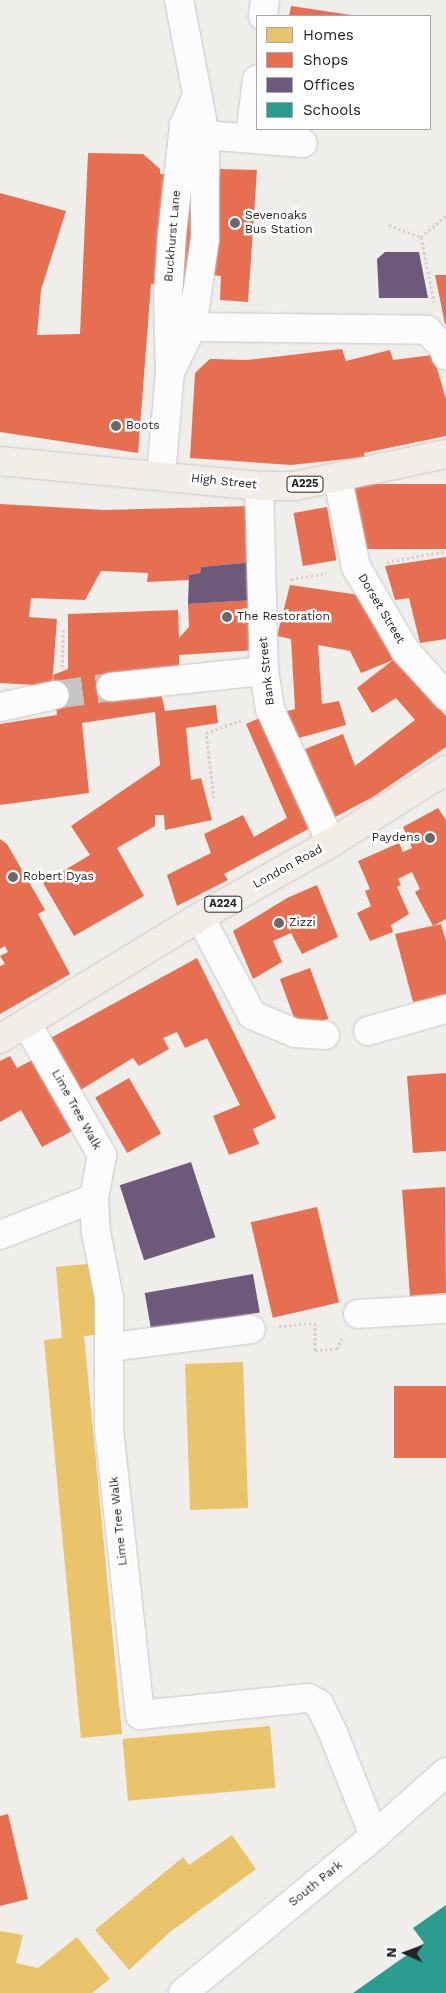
<!DOCTYPE html>
<html>
<head>
<meta charset="utf-8">
<style>
  body { margin:0 }
  #map { position:relative; width:446px; height:1993px; overflow:hidden; background:#f0eeeb; font-family:"Work Sans",sans-serif }
  div>[style] { position:absolute }
  [style*='--x'] { left:calc(var(--x)*1px); top:calc(var(--y)*1px); width:calc(var(--w)*1px); rotate:calc(var(--a)*1deg) }
  .homes>* { inset:0; background:#e9c46a; transform-origin:0 0 }
  .shops>* { inset:0; background:#e76f51; transform-origin:0 0 }
  .offices>* { inset:0; background:#6d597a; transform-origin:0 0 }
  .schools>* { inset:0; background:#2a9d8f }
  .minor-tunnel>* { height:28px; margin-top:-14px; transform-origin:0; background:repeating-linear-gradient(90deg,#c7c5c3 0 28px,transparent 0 42px) }
  .path>* { height:3px; margin-top:-1.5px; transform-origin:0; background:repeating-linear-gradient(90deg,#dccecd 0 2.5px,transparent 0 5px) }
  .roads { filter:drop-shadow(0 0 1px #c9c8c7) drop-shadow(0 0 1px #c9c8c7) }
  .minor>* { height:28px; margin:-14px; padding:0 14px; transform-origin:14px; border-radius:14px; background:#fdfcfc }
  .major>* { height:28px; margin:-14px; padding:0 14px; transform-origin:14px; border-radius:14px; background:#f3ede7 }
  .dots>* { width:14px; height:14px; translate:-50% -50%; box-sizing:border-box; border:2px solid #fff; border-radius:50% }
  span { translate:-50% -50%; white-space:nowrap; text-align:center; line-height:1.15; -webkit-text-stroke:5px #fff; paint-order:stroke }
  .shield-label span { padding:1px 4px; background:#fff; border:1px solid; border-radius:4px; -webkit-text-stroke-width:0 }
  .shield-label { font-size:11px; color:#222; font-weight:700 }
  .poi-label { font-size:12px; color:#222 }
  .left { translate:0 -50%; text-align:left }
  .right { translate:-100% -50%; text-align:right }
  .street-label { font-size:12px; color:#222 }
  .legend { position:absolute; left:256px; top:15px; width:175px; height:115px; box-sizing:border-box; background:#fff; border:1px solid #a7a7a7; margin:0; padding:6px 9px; list-style:none; font-size:15px; color:#222 }
  .legend li { display:flex; align-items:center; gap:10px; height:25px }
  .legend b { width:25px; border:1px solid #a7a7a7 }
  .north { position:absolute; left:381px; top:1928px; width:50px; height:50px; -webkit-text-stroke:4px #fff; paint-order:stroke; rotate:272deg; font-size:14px; font-weight:700; line-height:20px; text-align:center; color:#222 }
  .north::after { content:''; display:block; margin:auto; width:18px; height:22px; background:#222; clip-path:polygon(50% 0,100% 100%,50% 72%,0 100%) }
</style>
</head>
<body>
<div id="map">
  <div class="homes">
    <i style="clip-path:polygon(96px 1263px,102px 1334px,84px 1336px,122px 1734px,81px 1738px,44px 1340px,62px 1338px,56px 1267px)"></i>
    <i style="left:243px;top:1362px;width:146px;height:58px;rotate:88deg"></i>
    <i style="left:270px;top:1726px;width:62px;height:148px;rotate:85deg"></i>
    <i style="clip-path:polygon(232px 1835px,256px 1869px,170px 1932px,129px 1970px,95px 1930px,183px 1857px,189px 1865px)"></i>
    <i style="clip-path:polygon(0 1931px,23px 1935px,16px 1963px,38px 1968px,77px 1937px,110px 1979px,92px 1993px,0 1993px)"></i>
  </div>
  <div class="shops">
    <i style="clip-path:polygon(291px 6px,351px 15px,351px 16px,289px 16px)"></i>
    <i style="clip-path:polygon(88px 153px,143px 154px,160px 169px,160px 174px,170px 174px,162px 285px,151px 284px,138px 453px,0 432px,0 193px,66px 211px,41px 290px,37px 335px,80px 334px)"></i>
    <i style="left:186px;top:165px;width:11px;height:123px;rotate:5deg"></i>
    <i style="clip-path:polygon(220px 169px,257px 170px,248px 302px,220px 300px,221px 276px,212px 275px)"></i>
    <i style="clip-path:polygon(435px 275px,446px 275px,446px 324px,445px 324px)"></i>
    <i style="clip-path:polygon(342px 349px,346px 361px,390px 350px,393px 360px,433px 355px,446px 399px,446px 436px,364px 453px,365px 457px,291px 465px,190px 458px,195px 373px,210px 359px,247px 360px)"></i>
    <i style="left:446px;top:484px;width:65px;height:95px;rotate:90deg"></i>
    <i style="clip-path:polygon(0 504px,104px 510px,251px 506px,253px 562px,201px 567px,200px 573px,189px 575px,189px 580px,147px 582px,148px 573px,101px 571px,85px 600px,31px 598px,29px 617px,57px 619px,52px 686px,0 683px)"></i>
    <i style="left:327px;top:507px;width:54px;height:34px;rotate:80deg"></i>
    <i style="clip-path:polygon(446px 557px,446px 639px,420px 643px,409px 598px,395px 600px,385px 566px)"></i>
    <i style="clip-path:polygon(290px 585px,359px 595px,393px 660px,361px 673px,350px 651px,318px 645px,322px 704px,339px 701px,346px 725px,295px 739px,284px 712px,295px 709px,291px 639px,277px 636px)"></i>
    <i style="clip-path:polygon(255px 600px,256px 650px,179px 655px,179px 678px,160px 688px,165px 711px,216px 705px,218px 723px,186px 728px,191px 780px,201px 778px,212px 820px,165px 830px,164px 815px,155px 815px,155px 826px,117px 848px,144px 896px,74px 936px,43px 883px,90px 855px,71px 826px,160px 765px,155px 712px,82px 723px,89px 793px,0 805px,0 724px,57px 715px,53px 675px,68px 669px,68px 614px,178px 610px,179px 638px,189px 627px,188px 604px)"></i>
    <i style="clip-path:polygon(393px 660px,446px 716px,446px 747px,373px 797px,333px 818px,305px 749px,343px 734px,355px 766px,415px 720px,396px 698px,372px 713px,357px 688px)"></i>
    <i style="clip-path:polygon(264px 716px,314px 826px,224px 874px,228px 880px,177px 906px,167px 875px,211px 853px,204px 834px,243px 815px,254px 837px,287px 818px,246px 724px)"></i>
    <i style="clip-path:polygon(438px 808px,446px 820px,446px 919px,433px 926px,415px 892px,420px 889px,412px 872px,398px 879px,401px 885px,397px 887px,409px 914px,391px 925px,393px 932px,370px 941px,357px 913px,371px 906px,365px 891px,370px 889px,358px 861px,399px 843px,403px 852px,412px 848px,403px 827px)"></i>
    <i style="clip-path:polygon(0 839px,7px 844px,45px 910px,38px 914px,70px 974px,0 1014px,0 966px,5px 964px,0 956px,8px 952px,5px 946px,0 949px)"></i>
    <i style="clip-path:polygon(317px 885px,338px 937px,302px 954px,291px 933px,273px 941px,282px 962px,253px 979px,233px 931px,287px 898px)"></i>
    <i style="clip-path:polygon(441px 924px,446px 941px,446px 995px,413px 1002px,395px 934px)"></i>
    <i style="clip-path:polygon(197px 958px,276px 1118px,253px 1129px,259px 1144px,229px 1155px,213px 1116px,240px 1105px,207px 1038px,185px 1048px,177px 1032px,163px 1038px,169px 1049px,139px 1066px,133px 1058px,77px 1092px,47px 1040px)"></i>
    <i style="left:310px;top:968px;width:54px;height:32px;rotate:70deg"></i>
    <i style="clip-path:polygon(10px 1056px,17px 1068px,38px 1057px,76px 1129px,42px 1147px,21px 1110px,0 1122px,0 1061px)"></i>
    <i style="clip-path:polygon(446px 1073px,446px 1151px,413px 1153px,407px 1076px)"></i>
    <i style="left:129px;top:1078px;width:64px;height:39px;rotate:60deg"></i>
    <i style="clip-path:polygon(445px 1187px,446px 1293px,410px 1296px,402px 1190px)"></i>
    <i style="left:317px;top:1207px;width:98px;height:68px;rotate:77deg"></i>
    <i style="left:446px;top:1386px;width:72px;height:52px;rotate:90deg"></i>
    <i style="clip-path:polygon(8px 1814px,28px 1899px,0 1906px,0 1816px)"></i>
  </div>
  <div class="offices">
    <i style="clip-path:polygon(385px 252px,419px 252px,428px 298px,379px 298px,377px 259px)"></i>
    <i style="clip-path:polygon(253px 562px,255px 600px,188px 604px,189px 575px,200px 573px,201px 567px)"></i>
    <i style="left:191px;top:1162px;width:79px;height:75px;rotate:72deg"></i>
    <i style="left:253px;top:1274px;width:39px;height:110px;rotate:80deg"></i>
  </div>
  <div class="schools">
    <i style="clip-path:polygon(446px 1905px,446px 1993px,353px 1993px,424px 1943px,413px 1928px)"></i>
  </div>
  <div class="minor-tunnel">
    <i style="--x:55;--y:695;--w:57;--a:-8.1"></i>
  </div>
  <div class="path">
    <i style="--x:389;--y:225;--w:34;--a:21"></i>
    <i style="--x:421;--y:237;--w:66;--a:78.7"></i>
    <i style="--x:421;--y:237;--w:33;--a:-40"></i>
    <i style="--x:387;--y:562;--w:60;--a:-10.6"></i>
    <i style="--x:291;--y:579;--w:36;--a:-9"></i>
    <i style="--x:62;--y:667;--w:37;--a:-88"></i>
    <i style="--x:214;--y:798;--w:65;--a:-97"></i>
    <i style="--x:206;--y:733;--w:37;--a:-20"></i>
    <i style="--x:279;--y:1326;--w:36;--a:-5"></i>
    <i style="--x:315;--y:1323;--w:27;--a:90"></i>
    <i style="--x:315;--y:1350;--w:22;--a:-3"></i>
    <i style="--x:337;--y:1349;--w:12;--a:-66"></i>
  </div>
  <div class="roads">
    <div class="minor">
      <i style="--x:263;--y:16;--w:16;--a:-83"></i>
      <i style="--x:205;--y:135;--w:98;--a:4.7"></i>
      <i style="--x:250;--y:136;--w:57;--a:-83"></i>
      <i style="--x:192;--y:327;--w:235;--a:0.7"></i>
      <i style="--x:427;--y:330;--w:23;--a:47"></i>
      <i style="--x:443;--y:347;--w:9;--a:72"></i>
      <i style="--x:173;--y:366;--w:43;--a:-64"></i>
      <i style="--x:192;--y:327;--w:89;--a:-81.6"></i>
      <i style="--x:205;--y:239;--w:104;--a:-90"></i>
      <i style="--x:205;--y:135;--w:137;--a:-100.9"></i>
      <i style="--x:161;--y:476;--w:104;--a:-85.1"></i>
      <i style="--x:170;--y:372;--w:76;--a:-91.5"></i>
      <i style="--x:168;--y:296;--w:62;--a:-86.3"></i>
      <i style="--x:172;--y:234;--w:110;--a:-83.7"></i>
      <i style="--x:184;--y:125;--w:30;--a:-66"></i>
      <i style="--x:338;--y:479;--w:90;--a:78.4"></i>
      <i style="--x:356;--y:567;--w:96;--a:59.4"></i>
      <i style="--x:405;--y:650;--w:62;--a:48.3"></i>
      <i style="--x:259;--y:486;--w:185;--a:88.5"></i>
      <i style="--x:264;--y:671;--w:38;--a:81"></i>
      <i style="--x:270;--y:709;--w:147;--a:65.5"></i>
      <i style="--x:111;--y:687;--w:154;--a:-6"></i>
      <i style="--x:0;--y:707;--w:56;--a:-12.3"></i>
      <i style="--x:200;--y:917;--w:111;--a:62"></i>
      <i style="--x:252;--y:1015;--w:47;--a:22.7"></i>
      <i style="--x:295;--y:1033;--w:30;--a:4"></i>
      <i style="--x:27;--y:1024;--w:151;--a:60.2"></i>
      <i style="--x:102;--y:1155;--w:44;--a:100.5"></i>
      <i style="--x:94;--y:1198;--w:34;--a:87"></i>
      <i style="--x:96;--y:1232;--w:67;--a:78.9"></i>
      <i style="--x:109;--y:1298;--w:131;--a:90"></i>
      <i style="--x:109;--y:1429;--w:288;--a:83.8"></i>
      <i style="--x:140;--y:1715;--w:169;--a:-5.8"></i>
      <i style="--x:308;--y:1698;--w:13;--a:29"></i>
      <i style="--x:319;--y:1704;--w:32;--a:64"></i>
      <i style="--x:333;--y:1733;--w:111;--a:68.3"></i>
      <i style="--x:368;--y:1031;--w:81;--a:-15.8"></i>
      <i style="--x:0;--y:1235;--w:101;--a:-21.5"></i>
      <i style="--x:358;--y:1314;--w:88;--a:-3.3"></i>
      <i style="--x:111;--y:1347;--w:141;--a:-7.3"></i>
      <i style="--x:183;--y:1993;--w:247;--a:-39.4"></i>
      <i style="--x:374;--y:1836;--w:96;--a:-41.6"></i>
    </div>
    <div class="major">
      <i style="--x:0;--y:461;--w:260;--a:5.5"></i>
      <i style="--x:259;--y:486;--w:36;--a:0"></i>
      <i style="--x:295;--y:486;--w:154;--a:-12"></i>
      <i style="--x:0;--y:1039;--w:234;--a:-31.4"></i>
      <i style="--x:200;--y:917;--w:150;--a:-29.5"></i>
      <i style="--x:331;--y:843;--w:136;--a:-32.4"></i>
    </div>
  </div>
  <div class="dots">
    <i style="left:235px;top:223px;background:#6a6968"></i>
    <i style="left:116px;top:426px;background:#6a6968"></i>
    <i style="left:227px;top:617px;background:#6a6968"></i>
    <i style="left:430px;top:838px;background:#6a6968"></i>
    <i style="left:13px;top:877px;background:#6a6968"></i>
    <i style="left:279px;top:923px;background:#6a6968"></i>
  </div>
  <div class="shield-label">
    <span style="left:305px;top:484px">A225</span>
    <span style="left:223px;top:904px">A224</span>
  </div>
  <div class="poi-label">
    <span class="left" style="left:245px;top:223px">Sevenoaks<br>Bus Station</span>
    <span class="left" style="left:126px;top:426px">Boots</span>
    <span class="left" style="left:237px;top:617px">The Restoration</span>
    <span class="right" style="left:420px;top:838px">Paydens</span>
    <span class="left" style="left:23px;top:877px">Robert Dyas</span>
    <span class="left" style="left:289px;top:923px">Zizzi</span>
  </div>
  <div class="street-label">
    <span style="left:173px;top:236px;rotate:-85deg">Buckhurst Lane</span>
    <span style="left:224px;top:482px;rotate:6deg">High Street</span>
    <span style="left:381px;top:609px;rotate:59deg">Dorset Street</span>
    <span style="left:267px;top:671px;rotate:-96deg">Bank Street</span>
    <span style="left:288px;top:867px;rotate:-29deg">London Road</span>
    <span style="left:76px;top:1110px;rotate:61deg">Lime Tree Walk</span>
    <span style="left:119px;top:1521px;rotate:-96deg">Lime Tree Walk</span>
    <span style="left:316px;top:1884px;rotate:-39deg">South Park</span>
  </div>
  <ul class="legend">
  <li><b style="height:14px;background:#e9c46a"></b>Homes</li>
  <li><b style="height:14px;background:#e76f51"></b>Shops</li>
  <li><b style="height:14px;background:#6d597a"></b>Offices</li>
  <li><b style="height:14px;background:#2a9d8f"></b>Schools</li>
  </ul>
  <div class="north">N</div>
</div>
</body>
</html>
